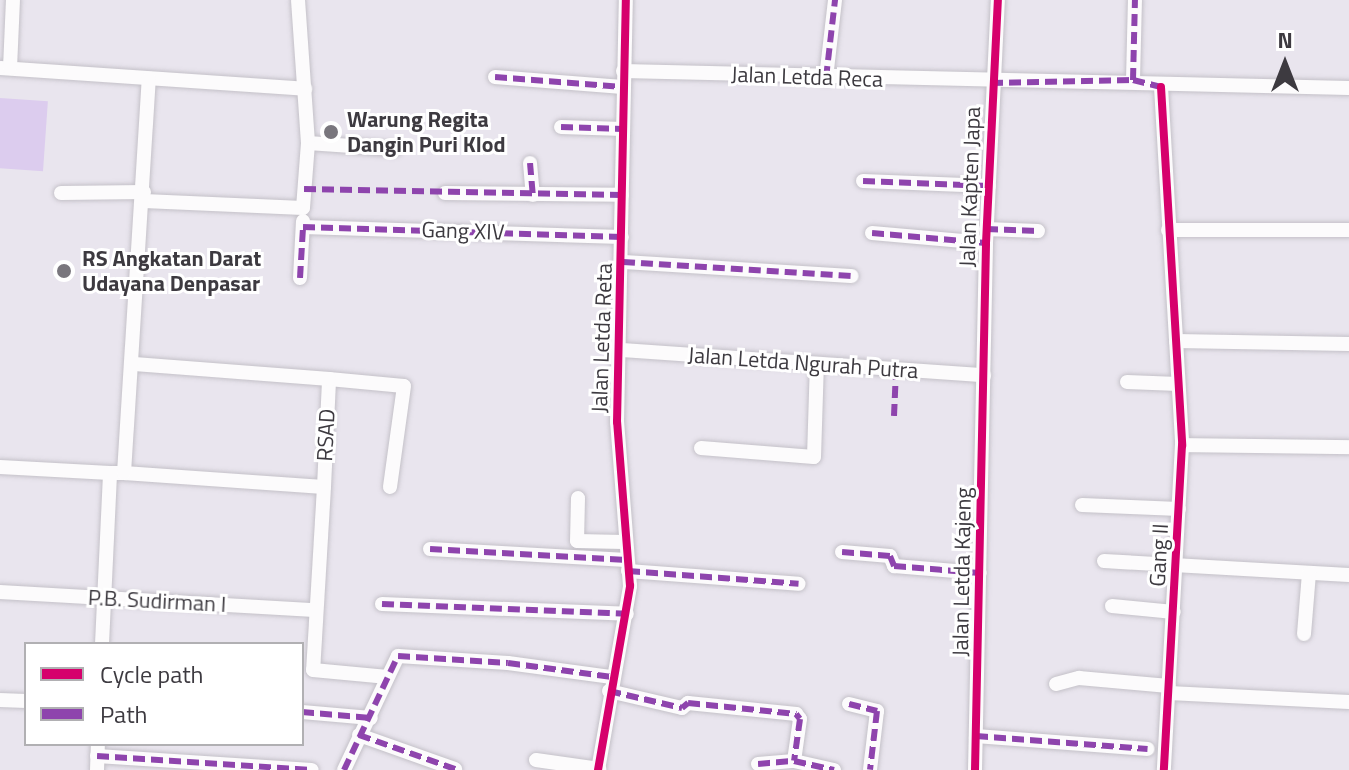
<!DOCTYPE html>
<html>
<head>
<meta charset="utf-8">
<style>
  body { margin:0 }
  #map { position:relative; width:1349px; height:770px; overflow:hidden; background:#e9e5ee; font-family:"Titillium Web",sans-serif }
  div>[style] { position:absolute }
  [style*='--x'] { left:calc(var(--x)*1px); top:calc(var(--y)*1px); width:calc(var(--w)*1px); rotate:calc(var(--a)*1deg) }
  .green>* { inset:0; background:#dcccee; transform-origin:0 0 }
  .roads { filter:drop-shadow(0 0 2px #c4c1c8) drop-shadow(0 0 2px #c4c1c8) }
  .minor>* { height:14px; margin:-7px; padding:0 7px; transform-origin:7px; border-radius:7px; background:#fcfbfc }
  .quiet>* { height:6px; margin-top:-3px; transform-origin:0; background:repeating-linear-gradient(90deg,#8e44ad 0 12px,transparent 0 18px) }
  .cycleway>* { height:8px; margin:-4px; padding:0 4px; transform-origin:4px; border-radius:4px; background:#d6006c }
  .dots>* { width:22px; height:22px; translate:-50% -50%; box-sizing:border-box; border:4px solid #fff; border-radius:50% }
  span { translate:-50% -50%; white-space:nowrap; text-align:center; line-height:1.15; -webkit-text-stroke:6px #fff; paint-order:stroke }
  .street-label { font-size:22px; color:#3d3a40 }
  .poi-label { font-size:22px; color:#3d3a40; font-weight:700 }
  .left { translate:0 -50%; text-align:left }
  .legend { position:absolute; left:24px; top:642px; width:280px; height:104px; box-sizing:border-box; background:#fff; border:2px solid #b1b0b3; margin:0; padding:10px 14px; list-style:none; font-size:24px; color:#3d3a40 }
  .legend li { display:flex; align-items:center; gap:16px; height:40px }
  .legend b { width:40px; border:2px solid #b1b0b3 }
  .north { position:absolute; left:1245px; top:24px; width:80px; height:80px; -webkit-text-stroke:6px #fff; paint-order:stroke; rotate:0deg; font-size:22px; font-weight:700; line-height:32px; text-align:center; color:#3d3a40 }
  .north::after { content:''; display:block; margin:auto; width:28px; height:36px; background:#3d3a40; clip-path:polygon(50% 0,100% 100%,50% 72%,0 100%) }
</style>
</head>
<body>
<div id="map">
  <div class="green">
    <i style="left:0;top:98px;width:48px;height:70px;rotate:4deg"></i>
  </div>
  <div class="roads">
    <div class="minor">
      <i style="--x:0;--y:68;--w:306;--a:3.9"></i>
      <i style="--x:10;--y:68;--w:68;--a:-87.5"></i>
      <i style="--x:623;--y:71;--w:726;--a:1.34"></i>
      <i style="--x:495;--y:77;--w:128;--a:4.5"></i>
      <i style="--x:826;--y:78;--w:79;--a:-83.4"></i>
      <i style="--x:1133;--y:80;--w:80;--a:-88.6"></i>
      <i style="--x:1161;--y:87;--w:359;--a:86.6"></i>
      <i style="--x:1182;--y:445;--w:325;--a:93.2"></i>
      <i style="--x:561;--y:127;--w:62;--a:1.8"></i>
      <i style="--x:308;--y:143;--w:87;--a:3.9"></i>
      <i style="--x:530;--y:163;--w:32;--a:85"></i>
      <i style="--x:863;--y:181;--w:126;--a:2.3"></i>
      <i style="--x:61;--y:193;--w:83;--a:-0.7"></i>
      <i style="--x:445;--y:193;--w:177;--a:0.6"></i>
      <i style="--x:144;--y:201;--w:159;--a:2.5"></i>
      <i style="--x:303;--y:208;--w:65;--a:-85.6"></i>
      <i style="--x:308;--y:143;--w:143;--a:-94"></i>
      <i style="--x:303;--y:227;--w:319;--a:1.8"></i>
      <i style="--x:986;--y:229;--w:52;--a:2.2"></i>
      <i style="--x:1168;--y:230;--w:181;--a:0"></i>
      <i style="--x:872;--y:233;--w:114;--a:5"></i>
      <i style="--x:623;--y:262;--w:229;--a:3.5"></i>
      <i style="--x:300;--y:278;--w:57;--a:-87"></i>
      <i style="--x:1176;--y:341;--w:173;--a:1"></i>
      <i style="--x:622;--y:350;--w:363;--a:4"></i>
      <i style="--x:329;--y:379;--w:75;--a:5.3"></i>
      <i style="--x:404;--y:386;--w:102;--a:97.9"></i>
      <i style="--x:1127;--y:382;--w:51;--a:2.2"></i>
      <i style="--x:1182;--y:445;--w:167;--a:0.7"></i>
      <i style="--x:701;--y:448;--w:113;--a:4.6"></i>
      <i style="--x:814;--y:457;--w:93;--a:-88.2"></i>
      <i style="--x:0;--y:467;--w:110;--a:3.1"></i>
      <i style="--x:124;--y:473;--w:200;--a:4"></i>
      <i style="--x:324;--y:487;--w:108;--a:-87.3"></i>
      <i style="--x:329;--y:379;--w:198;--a:-175.6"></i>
      <i style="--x:324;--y:487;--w:183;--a:93.4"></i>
      <i style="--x:313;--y:670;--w:75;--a:5.3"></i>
      <i style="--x:578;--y:498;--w:43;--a:91.3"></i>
      <i style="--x:577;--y:541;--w:47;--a:1.2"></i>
      <i style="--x:1082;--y:505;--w:97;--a:2.4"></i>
      <i style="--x:430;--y:549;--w:197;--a:3.2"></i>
      <i style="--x:842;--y:552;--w:48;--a:4.8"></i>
      <i style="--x:890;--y:556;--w:11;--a:68"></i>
      <i style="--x:894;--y:566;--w:86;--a:4.7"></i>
      <i style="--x:1104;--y:561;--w:245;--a:3.3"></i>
      <i style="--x:628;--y:571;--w:171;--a:4.3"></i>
      <i style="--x:0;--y:592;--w:315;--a:3.3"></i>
      <i style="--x:382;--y:604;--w:245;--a:2.3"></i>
      <i style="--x:1112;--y:606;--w:62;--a:5.5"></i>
      <i style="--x:1304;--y:634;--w:61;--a:-85.3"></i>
      <i style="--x:102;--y:644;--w:171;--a:-87.3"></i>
      <i style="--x:110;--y:473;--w:14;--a:0"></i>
      <i style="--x:124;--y:473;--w:395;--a:-86.4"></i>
      <i style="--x:1056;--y:684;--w:24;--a:-15"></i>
      <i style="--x:1079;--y:678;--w:90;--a:5.1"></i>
      <i style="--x:609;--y:691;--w:75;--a:13.1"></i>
      <i style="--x:682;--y:708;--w:8;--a:-40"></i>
      <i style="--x:688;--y:703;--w:109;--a:5.8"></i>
      <i style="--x:796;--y:714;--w:6;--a:51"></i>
      <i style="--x:800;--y:719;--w:42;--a:98.1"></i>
      <i style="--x:1169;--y:693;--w:180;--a:2.9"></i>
      <i style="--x:0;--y:700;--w:26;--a:2"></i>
      <i style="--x:849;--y:704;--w:29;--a:14"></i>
      <i style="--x:877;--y:711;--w:59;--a:96.8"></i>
      <i style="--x:302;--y:712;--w:69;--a:5"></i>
      <i style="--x:359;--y:735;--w:102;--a:19.5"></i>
      <i style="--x:976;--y:736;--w:172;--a:4.3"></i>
      <i style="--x:97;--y:756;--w:215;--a:3.7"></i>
      <i style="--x:536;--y:760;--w:64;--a:8.1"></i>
      <i style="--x:758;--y:764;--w:36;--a:-5"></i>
      <i style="--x:794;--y:761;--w:41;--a:12.7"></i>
      <i style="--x:97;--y:770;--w:26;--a:-88"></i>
      <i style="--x:344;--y:770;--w:126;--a:-64.7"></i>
      <i style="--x:398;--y:656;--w:110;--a:3.6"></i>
      <i style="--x:508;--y:663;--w:105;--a:7.7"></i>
      <i style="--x:598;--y:770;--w:187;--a:-80.1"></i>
      <i style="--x:630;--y:586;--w:165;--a:-94.5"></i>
      <i style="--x:617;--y:422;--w:422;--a:-88.8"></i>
      <i style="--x:975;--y:770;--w:527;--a:-88.8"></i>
      <i style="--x:986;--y:243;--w:243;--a:-87.2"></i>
    </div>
  </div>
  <div class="quiet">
    <i style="--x:495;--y:77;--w:128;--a:4.5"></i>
    <i style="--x:826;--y:78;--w:79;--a:-83.4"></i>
    <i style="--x:1133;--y:80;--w:80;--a:-88.6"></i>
    <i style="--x:991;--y:83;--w:142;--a:-1.2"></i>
    <i style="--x:1133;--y:80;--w:29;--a:14"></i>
    <i style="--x:561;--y:127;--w:62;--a:1.8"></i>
    <i style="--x:530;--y:163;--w:32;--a:85"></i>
    <i style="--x:863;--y:181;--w:126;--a:2.3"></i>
    <i style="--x:304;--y:189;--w:318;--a:1.1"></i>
    <i style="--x:986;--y:229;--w:52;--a:2.2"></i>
    <i style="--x:872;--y:233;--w:114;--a:5"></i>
    <i style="--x:623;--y:262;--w:229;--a:3.5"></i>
    <i style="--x:300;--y:278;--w:51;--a:-86.6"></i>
    <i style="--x:303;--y:227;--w:319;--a:1.8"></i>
    <i style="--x:894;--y:416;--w:46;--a:-87.5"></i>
    <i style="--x:430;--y:549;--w:197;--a:3.2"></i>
    <i style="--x:842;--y:552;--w:48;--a:4.8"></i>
    <i style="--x:890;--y:556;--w:11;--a:68"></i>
    <i style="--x:894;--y:566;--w:86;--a:4.7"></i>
    <i style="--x:628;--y:571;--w:171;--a:4.3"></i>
    <i style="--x:382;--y:604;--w:245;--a:2.3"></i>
    <i style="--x:609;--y:691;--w:75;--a:13.1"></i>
    <i style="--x:682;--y:708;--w:8;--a:-40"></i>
    <i style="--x:688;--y:703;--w:109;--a:5.8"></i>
    <i style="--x:796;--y:714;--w:6;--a:51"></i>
    <i style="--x:800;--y:719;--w:42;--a:98.1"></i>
    <i style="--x:849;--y:704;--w:29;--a:14"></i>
    <i style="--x:877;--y:711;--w:59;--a:96.8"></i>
    <i style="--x:302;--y:712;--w:69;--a:5"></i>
    <i style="--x:359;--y:735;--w:102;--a:19.5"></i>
    <i style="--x:976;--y:736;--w:172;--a:4.3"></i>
    <i style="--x:97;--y:756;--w:215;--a:3.7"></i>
    <i style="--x:758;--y:764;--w:36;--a:-5"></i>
    <i style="--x:794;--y:761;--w:41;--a:12.7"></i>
    <i style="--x:344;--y:770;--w:126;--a:-64.7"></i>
    <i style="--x:398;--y:656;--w:110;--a:3.6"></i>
    <i style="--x:508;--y:663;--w:105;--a:7.7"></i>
  </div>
  <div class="cycleway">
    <i style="--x:1161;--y:87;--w:359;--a:86.6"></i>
    <i style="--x:1182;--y:445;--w:325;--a:93.2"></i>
    <i style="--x:598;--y:770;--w:187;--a:-80.1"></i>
    <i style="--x:630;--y:586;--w:165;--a:-94.5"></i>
    <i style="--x:617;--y:422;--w:422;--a:-88.8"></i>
    <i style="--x:975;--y:770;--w:527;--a:-88.8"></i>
    <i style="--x:986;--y:243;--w:243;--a:-87.2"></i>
  </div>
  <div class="dots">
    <i style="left:331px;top:132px;background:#79767d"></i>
    <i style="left:64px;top:271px;background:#79767d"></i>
  </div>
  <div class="street-label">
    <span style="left:807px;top:77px;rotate:2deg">Jalan Letda Reca</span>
    <span style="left:970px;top:187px;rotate:-88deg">Jalan Kapten Japa</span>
    <span style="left:463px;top:231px;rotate:2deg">Gang XIV</span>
    <span style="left:602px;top:338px;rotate:-88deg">Jalan Letda Reta</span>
    <span style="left:803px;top:363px;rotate:4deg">Jalan Letda Ngurah Putra</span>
    <span style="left:326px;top:435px;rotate:-87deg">RSAD</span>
    <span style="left:1159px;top:555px;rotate:-87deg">Gang II</span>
    <span style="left:962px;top:572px;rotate:-89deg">Jalan Letda Kajeng</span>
    <span style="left:157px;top:601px;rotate:3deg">P.B. Sudirman I</span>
  </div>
  <div class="poi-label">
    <span class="left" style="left:347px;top:132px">Warung Regita<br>Dangin Puri Klod</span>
    <span class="left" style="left:82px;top:271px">RS Angkatan Darat<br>Udayana Denpasar</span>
  </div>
  <ul class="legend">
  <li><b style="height:10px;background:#d6006c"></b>Cycle path</li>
  <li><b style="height:10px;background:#8e44ad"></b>Path</li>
  </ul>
  <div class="north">N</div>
</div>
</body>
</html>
